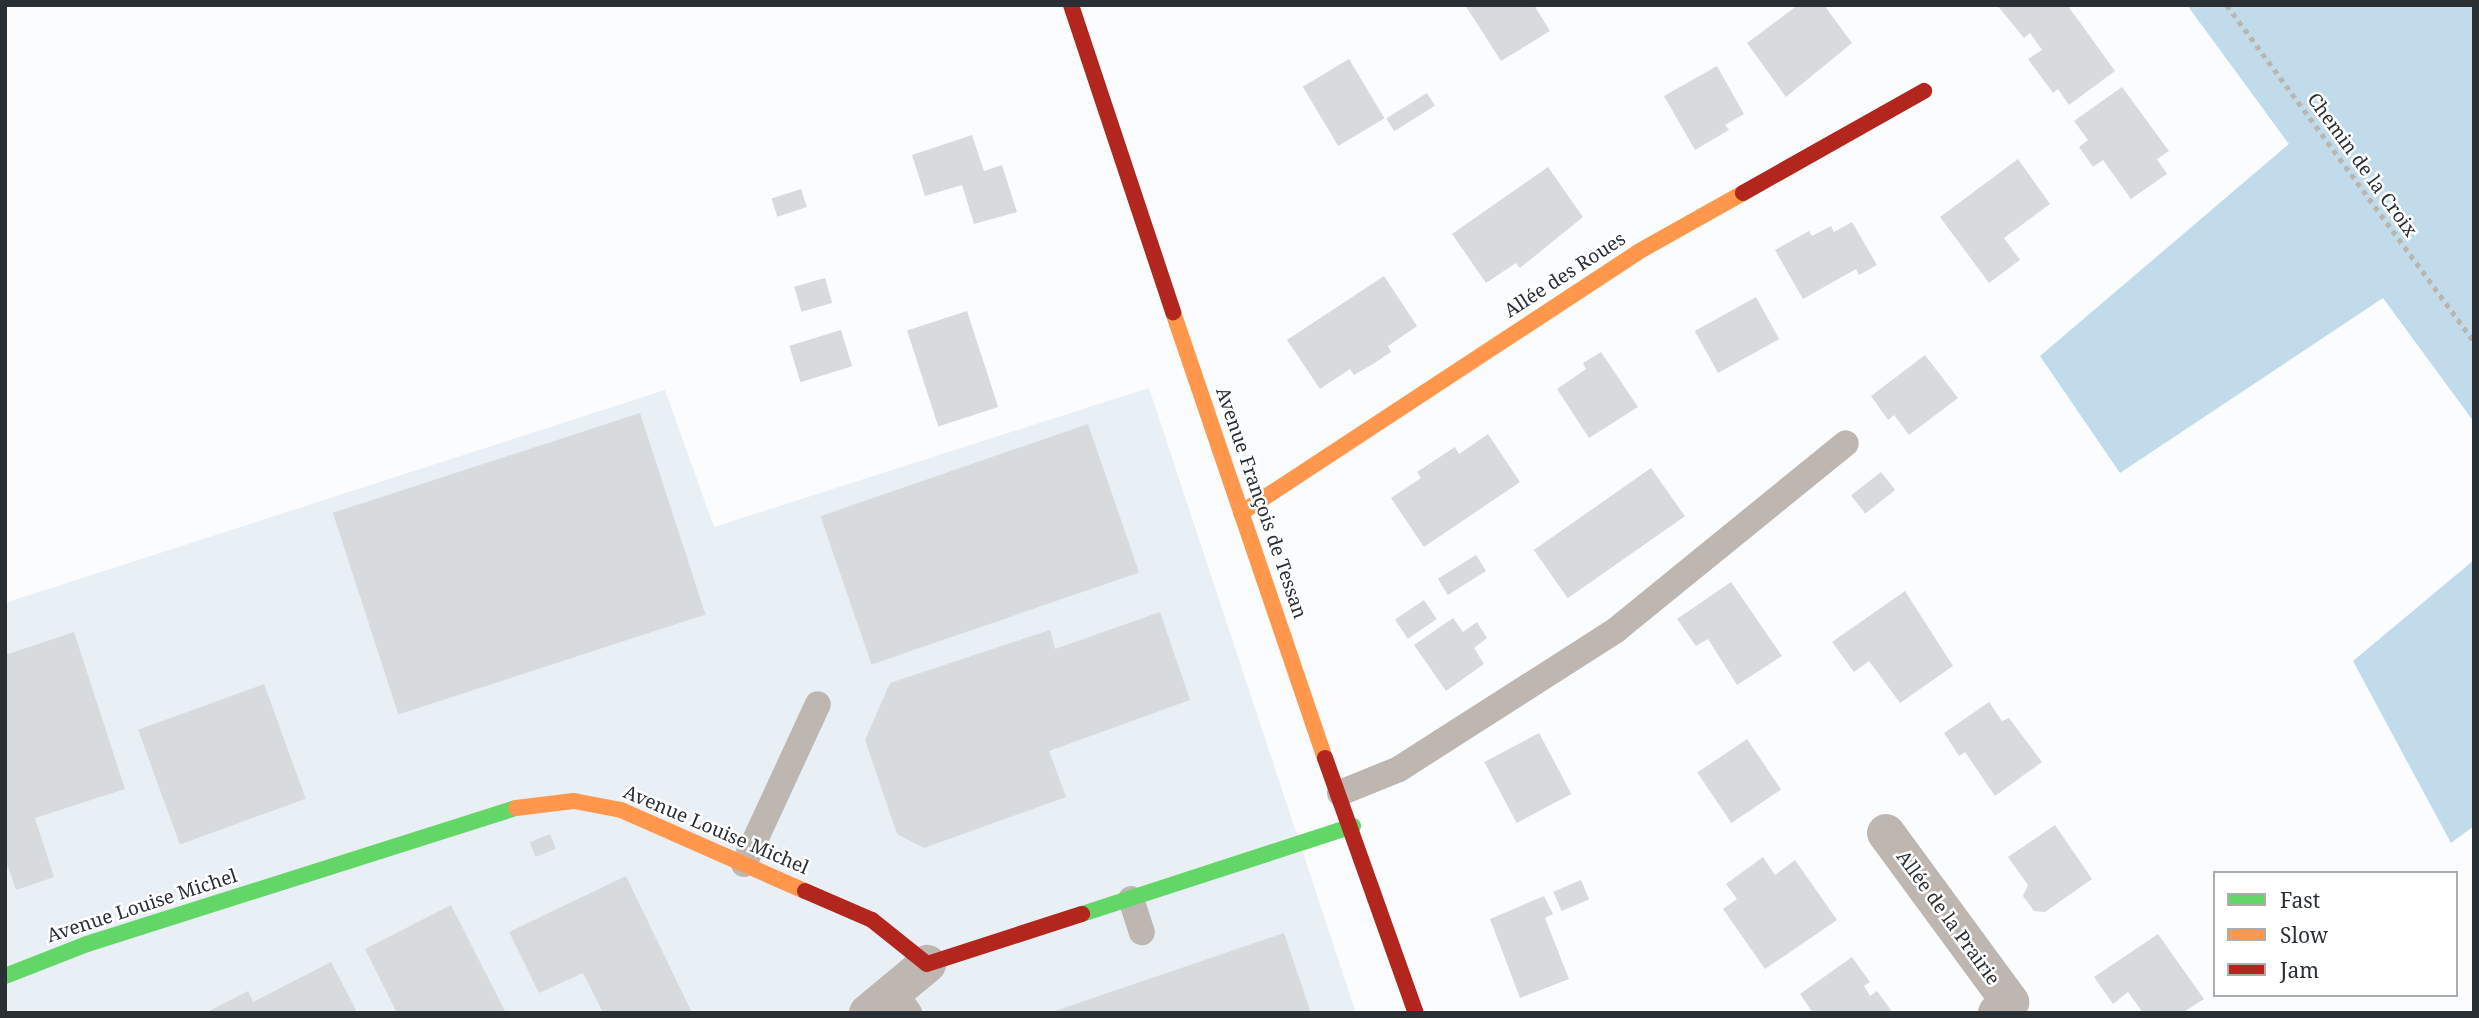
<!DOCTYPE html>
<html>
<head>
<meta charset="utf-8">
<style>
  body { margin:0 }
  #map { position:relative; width:2479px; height:1018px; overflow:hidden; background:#fafcfd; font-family:"Noto Serif",serif }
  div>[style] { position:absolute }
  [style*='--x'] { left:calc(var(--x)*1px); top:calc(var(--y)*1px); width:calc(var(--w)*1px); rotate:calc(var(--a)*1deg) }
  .built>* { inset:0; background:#e8f0f5 }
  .forest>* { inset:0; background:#c1dbea }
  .building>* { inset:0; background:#d7dbdd; transform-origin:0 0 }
  .path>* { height:4.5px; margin-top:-2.25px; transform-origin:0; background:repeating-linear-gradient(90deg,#b9b5b1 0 5px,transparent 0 10px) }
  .lane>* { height:26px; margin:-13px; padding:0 13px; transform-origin:13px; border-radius:13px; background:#beb6b0 }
  .street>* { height:38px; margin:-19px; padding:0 19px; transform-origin:19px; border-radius:19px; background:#beb6b0 }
  .fast>* { height:16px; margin:-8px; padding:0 8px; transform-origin:8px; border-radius:8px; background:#63d668 }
  .slow>* { height:16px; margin:-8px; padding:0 8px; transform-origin:8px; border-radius:8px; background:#ff974d }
  .jam>* { height:16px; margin:-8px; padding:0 8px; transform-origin:8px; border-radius:8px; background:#b3261e }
  span { translate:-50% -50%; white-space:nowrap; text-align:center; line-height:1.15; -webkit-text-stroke:5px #fff; paint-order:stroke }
  .street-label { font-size:19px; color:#2a2f33 }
  .frame { position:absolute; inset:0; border:7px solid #2a2f33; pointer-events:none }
  .legend { position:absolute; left:2213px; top:871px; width:245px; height:126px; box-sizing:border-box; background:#fff; border:2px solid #aaacad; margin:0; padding:9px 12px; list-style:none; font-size:21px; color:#2a2f33 }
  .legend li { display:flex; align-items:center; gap:14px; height:35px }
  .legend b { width:35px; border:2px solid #aaacad }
</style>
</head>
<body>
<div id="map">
  <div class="built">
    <i style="clip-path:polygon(1149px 388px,1356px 1013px,5px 1013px,5px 603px,665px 390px,714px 527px)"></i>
  </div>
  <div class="forest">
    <i style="clip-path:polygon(2187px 5px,2474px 5px,2474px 422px,2383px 298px,2120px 473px,2040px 356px,2289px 144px)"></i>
    <i style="clip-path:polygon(2474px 560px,2474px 826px,2451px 843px,2353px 661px)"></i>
  </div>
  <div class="building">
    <i style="clip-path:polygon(1465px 5px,1534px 5px,1550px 31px,1501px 61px)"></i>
    <i style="clip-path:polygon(1798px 5px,1824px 5px,1852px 43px,1786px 97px,1747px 43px)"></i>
    <i style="clip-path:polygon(1997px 5px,2068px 6px,2115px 71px,2069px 105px,2058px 89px,2053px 93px,2028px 59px,2042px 50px,2030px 33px,2024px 38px)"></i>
    <i style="left:1349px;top:59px;width:69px;height:54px;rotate:59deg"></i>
    <i style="clip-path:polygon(1717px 66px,1744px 114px,1725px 125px,1729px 130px,1695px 150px,1664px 96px)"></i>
    <i style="clip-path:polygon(2122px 87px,2169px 151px,2157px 159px,2167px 174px,2131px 199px,2103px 160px,2093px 167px,2079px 147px,2088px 140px,2074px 121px)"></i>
    <i style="left:1427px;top:93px;width:15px;height:48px;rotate:58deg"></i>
    <i style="clip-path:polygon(972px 135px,984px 171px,1002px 165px,1017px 212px,974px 224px,962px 185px,925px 196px,912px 155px)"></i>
    <i style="clip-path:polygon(2018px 159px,2050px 204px,2004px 238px,2020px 260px,1989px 283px,1940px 217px)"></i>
    <i style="clip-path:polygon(1548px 167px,1583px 217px,1520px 268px,1516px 263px,1486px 283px,1452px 234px)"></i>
    <i style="left:801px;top:189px;width:19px;height:31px;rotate:72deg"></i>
    <i style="clip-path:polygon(1852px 222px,1877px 265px,1859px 275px,1856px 269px,1803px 299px,1775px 250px,1809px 231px,1812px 236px,1831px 226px,1834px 232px)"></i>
    <i style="clip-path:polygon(1384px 276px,1417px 326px,1388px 346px,1391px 352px,1373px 364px,1354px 375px,1350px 369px,1320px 389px,1287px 340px)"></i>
    <i style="left:825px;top:278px;width:26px;height:32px;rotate:74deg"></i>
    <i style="left:1756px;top:297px;width:48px;height:70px;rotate:61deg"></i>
    <i style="left:967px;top:311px;width:101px;height:63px;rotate:72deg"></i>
    <i style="left:841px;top:330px;width:38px;height:54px;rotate:73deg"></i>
    <i style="clip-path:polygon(1601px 352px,1638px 407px,1589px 438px,1557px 389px,1586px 369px,1583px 363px)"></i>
    <i style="clip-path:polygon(1925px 355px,1958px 398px,1909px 435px,1894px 415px,1888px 420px,1871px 396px)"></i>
    <i style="left:640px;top:413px;width:212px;height:323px;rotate:72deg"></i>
    <i style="left:1088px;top:424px;width:157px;height:283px;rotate:71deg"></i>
    <i style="clip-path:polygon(1488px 434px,1520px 482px,1424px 547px,1391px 498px,1421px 478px,1417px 472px,1455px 447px,1459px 454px)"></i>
    <i style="left:1651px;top:468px;width:59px;height:143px;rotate:55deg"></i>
    <i style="left:1881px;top:472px;width:23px;height:38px;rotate:52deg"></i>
    <i style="left:1476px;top:555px;width:19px;height:45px;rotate:58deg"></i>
    <i style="clip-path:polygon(1731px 582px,1782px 656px,1737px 685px,1708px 639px,1696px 646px,1677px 619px)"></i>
    <i style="clip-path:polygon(1905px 591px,1953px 666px,1900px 703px,1869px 661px,1854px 672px,1832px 642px)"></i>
    <i style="left:1424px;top:600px;width:23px;height:35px;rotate:56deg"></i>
    <i style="clip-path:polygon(1160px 612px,1190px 700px,1049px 751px,1066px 797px,924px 848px,897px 834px,865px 740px,890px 683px,1050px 630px,1055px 649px)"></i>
    <i style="clip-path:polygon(1453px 618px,1463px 632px,1477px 622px,1487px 638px,1474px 648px,1484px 664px,1446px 691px,1414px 645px)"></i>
    <i style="clip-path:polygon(74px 632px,125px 789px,35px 818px,54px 877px,16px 890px,5px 858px,5px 655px)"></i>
    <i style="left:264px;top:684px;width:122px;height:134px;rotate:70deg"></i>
    <i style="clip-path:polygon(1989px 702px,2002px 721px,2009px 718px,2042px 762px,1995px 796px,1965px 752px,1959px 756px,1944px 733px)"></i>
    <i style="left:1539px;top:733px;width:69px;height:62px;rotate:62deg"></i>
    <i style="left:1747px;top:739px;width:61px;height:60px;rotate:56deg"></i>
    <i style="clip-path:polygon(2055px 825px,2092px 879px,2045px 912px,2034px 911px,2023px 896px,2028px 885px,2008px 857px)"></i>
    <i style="left:550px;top:834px;width:16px;height:22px;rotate:68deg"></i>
    <i style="clip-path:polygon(1763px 857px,1775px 875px,1795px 860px,1837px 920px,1765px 969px,1723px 909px,1737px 899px,1726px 884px)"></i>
    <i style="clip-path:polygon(626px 876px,680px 988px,692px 1013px,603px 1013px,583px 973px,539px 993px,509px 932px)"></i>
    <i style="left:1581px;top:880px;width:21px;height:30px;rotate:67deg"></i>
    <i style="clip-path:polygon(1544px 896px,1553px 914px,1545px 918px,1569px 979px,1520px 998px,1490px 919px)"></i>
    <i style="clip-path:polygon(451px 905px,506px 1013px,397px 1013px,365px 949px)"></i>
    <i style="clip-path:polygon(1284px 933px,1311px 1013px,1055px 1011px)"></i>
    <i style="clip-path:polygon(2158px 934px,2204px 999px,2182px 1013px,2143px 1013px,2128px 992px,2113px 1004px,2094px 977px)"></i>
    <i style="clip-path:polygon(1852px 957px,1870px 982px,1864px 986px,1870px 996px,1877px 991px,1893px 1013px,1813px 1013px,1800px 994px)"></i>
    <i style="clip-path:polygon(331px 962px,356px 1010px,351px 1013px,205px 1013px,248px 991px,253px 1002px)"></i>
  </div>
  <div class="path">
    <i style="--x:2227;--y:5;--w:417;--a:53.7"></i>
  </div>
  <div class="lane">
    <i style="--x:1340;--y:793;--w:64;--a:-22.1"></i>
    <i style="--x:1399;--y:769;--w:258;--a:-32.6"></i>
    <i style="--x:1616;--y:630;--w:296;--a:-39.1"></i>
    <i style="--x:744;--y:864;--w:176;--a:-65.2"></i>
    <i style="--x:1131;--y:899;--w:35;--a:72"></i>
    <i style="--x:894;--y:992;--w:26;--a:54"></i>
  </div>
  <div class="street">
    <i style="--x:1886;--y:833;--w:210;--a:53.7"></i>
    <i style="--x:2010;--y:1002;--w:17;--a:140"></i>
    <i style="--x:868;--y:1013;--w:77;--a:-39.7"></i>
  </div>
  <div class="fast">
    <i style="--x:1082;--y:914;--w:285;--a:-18"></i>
    <i style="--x:5;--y:976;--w:88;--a:-21.3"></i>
    <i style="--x:87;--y:944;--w:450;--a:-17.6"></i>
  </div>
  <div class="slow">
    <i style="--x:1173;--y:312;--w:471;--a:71.2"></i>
    <i style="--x:1241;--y:513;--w:475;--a:-33.3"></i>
    <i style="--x:1638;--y:252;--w:120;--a:-29.3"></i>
    <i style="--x:516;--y:808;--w:58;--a:-6.9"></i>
    <i style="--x:574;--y:801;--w:48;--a:10.8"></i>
    <i style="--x:621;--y:810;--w:201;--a:23.8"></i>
  </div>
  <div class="jam">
    <i style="--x:1071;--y:5;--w:324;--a:71.6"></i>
    <i style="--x:1743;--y:193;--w:208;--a:-29.4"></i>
    <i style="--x:1325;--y:758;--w:271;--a:70.4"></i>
    <i style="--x:805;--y:891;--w:73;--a:23.4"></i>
    <i style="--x:872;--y:920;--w:70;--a:38.7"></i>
    <i style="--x:927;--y:964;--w:163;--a:-17.9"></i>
  </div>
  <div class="street-label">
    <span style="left:2362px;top:165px;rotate:54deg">Chemin de la Croix</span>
    <span style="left:1565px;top:275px;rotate:-33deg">Allée des Roues</span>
    <span style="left:1261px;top:503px;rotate:71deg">Avenue François de Tessan</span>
    <span style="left:716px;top:830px;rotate:23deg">Avenue Louise Michel</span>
    <span style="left:142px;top:906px;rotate:-18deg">Avenue Louise Michel</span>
    <span style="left:1948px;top:918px;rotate:54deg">Allée de la Prairie</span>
  </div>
  <div class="frame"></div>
  <ul class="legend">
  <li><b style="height:9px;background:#63d668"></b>Fast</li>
  <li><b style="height:9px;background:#ff974d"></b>Slow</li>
  <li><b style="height:9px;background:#b3261e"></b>Jam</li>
  </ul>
</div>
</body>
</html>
